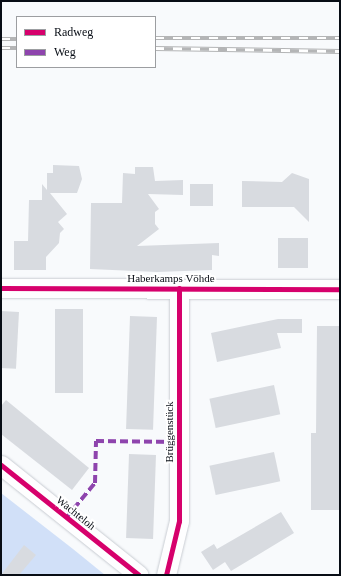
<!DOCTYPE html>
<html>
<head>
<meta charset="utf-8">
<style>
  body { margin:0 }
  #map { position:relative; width:341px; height:576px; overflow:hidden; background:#f8fafc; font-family:Georgia,serif }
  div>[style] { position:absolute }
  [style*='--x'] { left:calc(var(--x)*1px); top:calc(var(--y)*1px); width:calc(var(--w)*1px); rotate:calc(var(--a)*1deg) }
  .green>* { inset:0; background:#d1e0f8 }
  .building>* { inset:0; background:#d8dbe0; transform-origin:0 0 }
  .roads { filter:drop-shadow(0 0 1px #c9cdd3) drop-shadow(0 0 1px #c9cdd3) }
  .street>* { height:19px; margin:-9.5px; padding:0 9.5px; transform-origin:9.5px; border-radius:9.5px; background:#fefeff }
  .rail>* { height:4.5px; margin-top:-2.25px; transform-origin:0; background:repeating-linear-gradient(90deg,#fff 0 9px,#b4b5b6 0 18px); box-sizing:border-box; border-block:1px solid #b4b5b6 }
  .quiet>* { height:4px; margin-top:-2px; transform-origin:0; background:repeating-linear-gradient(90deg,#8e44ad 0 8px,transparent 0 12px) }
  .cycleway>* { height:5px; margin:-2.5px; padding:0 2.5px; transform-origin:2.5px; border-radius:2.5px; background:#d6006c }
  span { translate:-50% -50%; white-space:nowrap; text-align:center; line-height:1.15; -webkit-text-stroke:4px #fff; paint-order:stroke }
  .street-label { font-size:11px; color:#080d15 }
  .frame { position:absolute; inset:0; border:2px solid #080d15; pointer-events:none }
  .legend { position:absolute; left:16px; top:16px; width:140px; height:52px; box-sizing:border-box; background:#fff; border:1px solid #9c9ea1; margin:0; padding:5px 7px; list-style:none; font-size:12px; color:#080d15 }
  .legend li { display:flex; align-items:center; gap:8px; height:20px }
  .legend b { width:20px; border:1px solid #9c9ea1 }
</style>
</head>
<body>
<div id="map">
  <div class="green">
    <i style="clip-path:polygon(1px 493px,73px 549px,105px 575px,1px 575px)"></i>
  </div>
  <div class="building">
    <i style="clip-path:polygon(53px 165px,79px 166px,82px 179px,77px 193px,50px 193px,67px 214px,58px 222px,64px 229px,60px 233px,59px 243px,46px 257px,46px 270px,14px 270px,14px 241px,28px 241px,29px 200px,42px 200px,42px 184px,47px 190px,47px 173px,53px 173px)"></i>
    <i style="clip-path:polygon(135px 167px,153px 167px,155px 181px,183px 180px,183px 195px,148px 194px,159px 209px,155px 212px,155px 224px,159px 229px,137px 246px,219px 243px,219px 256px,212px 255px,212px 270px,157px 272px,90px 269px,91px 203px,122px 203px,123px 173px,135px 174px)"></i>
    <i style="clip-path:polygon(292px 173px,309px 179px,309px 222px,294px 207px,242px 207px,242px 181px,282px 182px)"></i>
    <i style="left:190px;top:184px;width:23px;height:22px"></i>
    <i style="left:278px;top:238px;width:30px;height:30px"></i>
    <i style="left:55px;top:309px;width:28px;height:84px"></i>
    <i style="left:1px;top:311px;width:18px;height:57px;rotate:3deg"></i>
    <i style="left:130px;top:316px;width:27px;height:113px;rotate:2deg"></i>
    <i style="clip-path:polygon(278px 319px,302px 319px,302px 333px,277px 333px,281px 348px,217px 362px,211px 333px)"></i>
    <i style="clip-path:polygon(317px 326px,340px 326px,340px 510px,311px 510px,311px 433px,316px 433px)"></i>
    <i style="left:274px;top:385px;width:30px;height:66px;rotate:78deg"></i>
    <i style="clip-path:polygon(6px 400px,89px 468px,72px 490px,1px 434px,1px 406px)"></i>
    <i style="left:274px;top:452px;width:30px;height:66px;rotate:78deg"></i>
    <i style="left:129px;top:454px;width:27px;height:84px;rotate:2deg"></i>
    <i style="clip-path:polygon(281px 512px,294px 533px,231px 571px,225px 562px,213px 570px,201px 552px,214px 544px,217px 549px)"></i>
    <i style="clip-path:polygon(24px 545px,36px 555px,19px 575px,1px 575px)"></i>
  </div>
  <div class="roads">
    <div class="street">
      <i style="--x:1;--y:288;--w:339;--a:0.2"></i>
      <i style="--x:1;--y:465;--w:176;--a:38.6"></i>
      <i style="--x:166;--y:575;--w:56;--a:-76.5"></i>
      <i style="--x:179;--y:521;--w:233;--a:-90"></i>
    </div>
  </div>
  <div class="rail">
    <i style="--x:155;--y:38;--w:185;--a:0"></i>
    <i style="--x:1;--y:39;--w:16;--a:0"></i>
    <i style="--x:1;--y:48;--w:16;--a:0"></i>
    <i style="--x:155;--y:48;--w:185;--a:0.9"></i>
  </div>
  <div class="quiet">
    <i style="--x:66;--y:518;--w:45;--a:-50.4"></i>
    <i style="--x:95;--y:483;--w:42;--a:-88.6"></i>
    <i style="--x:96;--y:441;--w:83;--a:0.7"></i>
  </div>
  <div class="cycleway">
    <i style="--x:1;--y:288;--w:339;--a:0.2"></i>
    <i style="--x:1;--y:465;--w:176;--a:38.6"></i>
    <i style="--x:166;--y:575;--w:56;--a:-76.5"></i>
    <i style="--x:179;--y:521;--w:233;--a:-90"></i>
  </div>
  <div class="street-label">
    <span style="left:171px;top:278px">Haberkamps Vöhde</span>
    <span style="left:169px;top:432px;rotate:-90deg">Brüggenstück</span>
    <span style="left:76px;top:513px;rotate:39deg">Wachteloh</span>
  </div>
  <div class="frame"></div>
  <ul class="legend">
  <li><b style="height:5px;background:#d6006c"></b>Radweg</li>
  <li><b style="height:5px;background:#8e44ad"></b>Weg</li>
  </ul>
</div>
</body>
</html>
